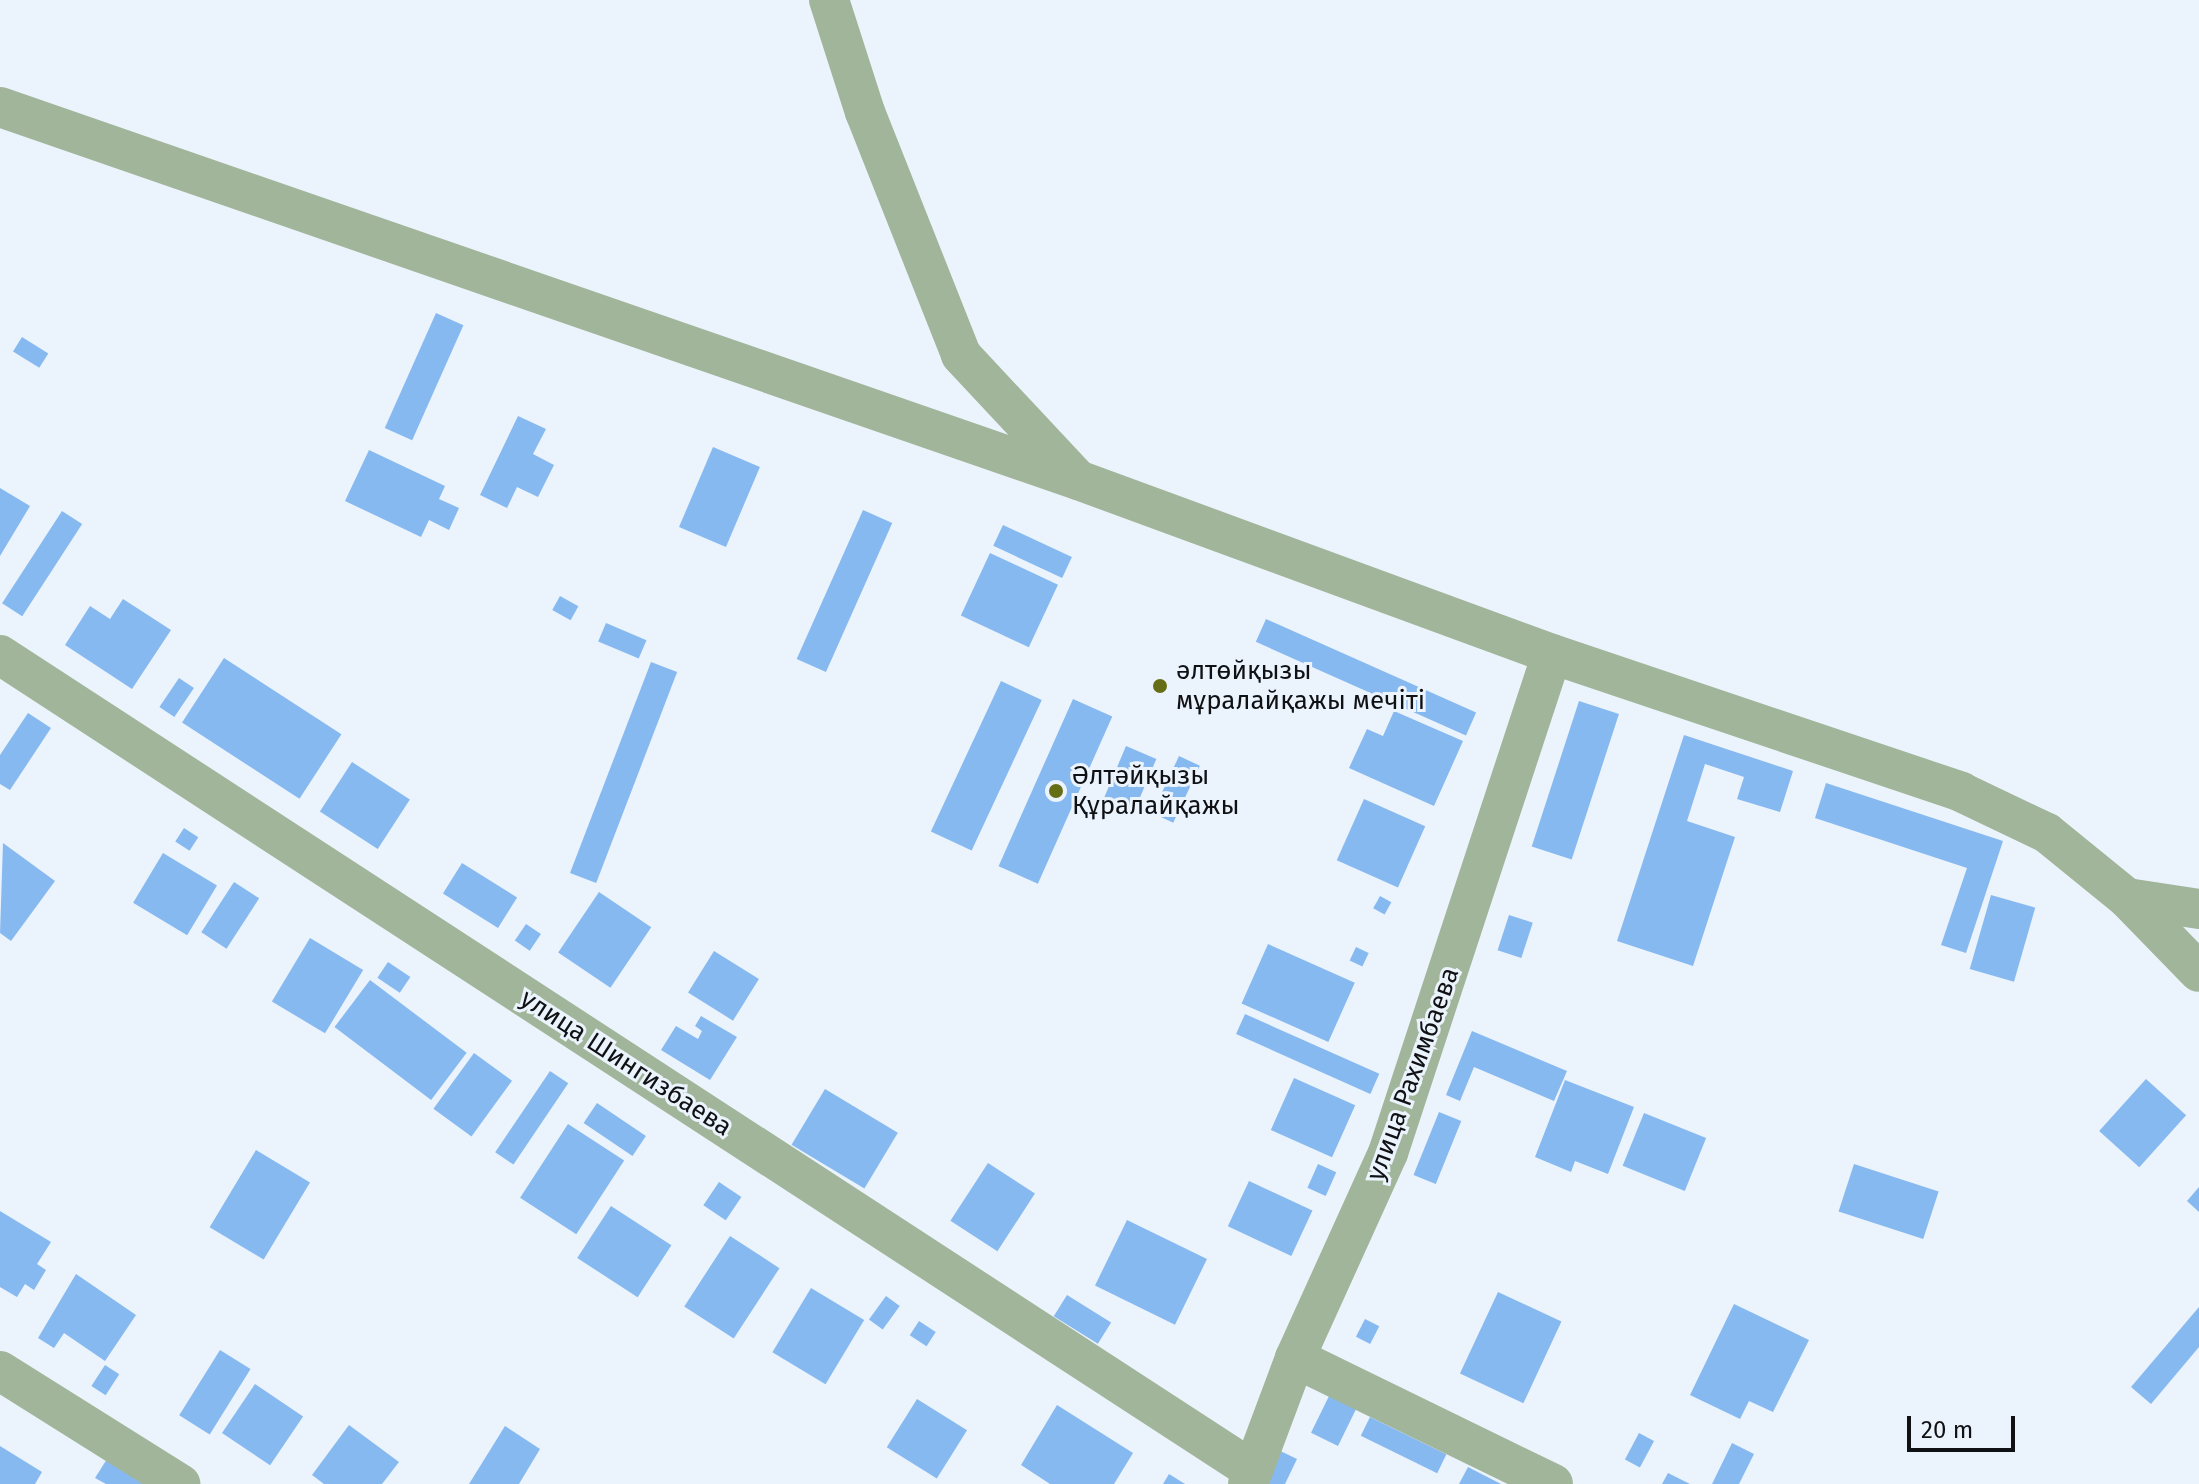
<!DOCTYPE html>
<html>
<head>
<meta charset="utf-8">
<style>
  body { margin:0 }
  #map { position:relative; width:2199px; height:1484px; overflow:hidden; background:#ebf3fc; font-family:"Fira Sans",sans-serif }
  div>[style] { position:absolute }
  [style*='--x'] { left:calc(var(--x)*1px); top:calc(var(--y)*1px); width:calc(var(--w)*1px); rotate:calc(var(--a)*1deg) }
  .building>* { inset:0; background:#87b9f1; transform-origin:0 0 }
  .street>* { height:40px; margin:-20px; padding:0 20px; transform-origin:20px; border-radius:20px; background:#a1b59a }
  .dots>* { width:22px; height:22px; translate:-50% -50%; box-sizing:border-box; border:4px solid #ebf3fc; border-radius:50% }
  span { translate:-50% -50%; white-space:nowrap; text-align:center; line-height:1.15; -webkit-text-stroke:6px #ebf3fc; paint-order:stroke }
  .poi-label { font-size:26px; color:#0f1114 }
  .left { translate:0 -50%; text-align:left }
  .street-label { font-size:26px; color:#0f1114 }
  .scale { position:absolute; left:1907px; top:1416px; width:108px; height:36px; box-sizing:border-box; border:4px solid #0f1114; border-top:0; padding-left:10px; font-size:24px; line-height:28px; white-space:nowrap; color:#0f1114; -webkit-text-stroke:6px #ebf3fc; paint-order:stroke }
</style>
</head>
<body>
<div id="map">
  <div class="building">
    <i style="left:436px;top:313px;width:30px;height:126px;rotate:24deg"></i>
    <i style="left:22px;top:337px;width:31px;height:17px;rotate:32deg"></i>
    <i style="clip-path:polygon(518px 416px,546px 429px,533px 454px,554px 465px,538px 497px,517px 487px,507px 508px,480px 495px)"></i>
    <i style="left:713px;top:447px;width:51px;height:87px;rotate:23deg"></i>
    <i style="clip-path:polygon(369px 450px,445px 486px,439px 499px,459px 508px,449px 530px,429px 520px,421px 537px,345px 501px)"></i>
    <i style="clip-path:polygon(0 488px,30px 506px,0 556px)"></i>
    <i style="left:863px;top:510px;width:32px;height:163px;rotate:24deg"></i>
    <i style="left:62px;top:511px;width:24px;height:110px;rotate:33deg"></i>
    <i style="left:1003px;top:525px;width:76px;height:23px;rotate:25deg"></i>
    <i style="left:990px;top:553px;width:75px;height:69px;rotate:25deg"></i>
    <i style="left:560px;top:596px;width:21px;height:16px;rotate:29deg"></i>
    <i style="clip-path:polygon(123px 599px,171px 630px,132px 689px,65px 645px,90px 606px,110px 619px)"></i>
    <i style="left:1266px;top:619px;width:230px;height:25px;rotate:24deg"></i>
    <i style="left:606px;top:623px;width:44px;height:20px;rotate:23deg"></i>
    <i style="left:224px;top:658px;width:140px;height:77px;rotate:33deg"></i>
    <i style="left:651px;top:662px;width:28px;height:226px;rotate:21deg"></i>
    <i style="left:179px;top:678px;width:18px;height:35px;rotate:34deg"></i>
    <i style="left:1001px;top:681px;width:45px;height:166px;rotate:25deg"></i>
    <i style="left:1073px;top:699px;width:43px;height:183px;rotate:24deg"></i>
    <i style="left:1579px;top:701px;width:42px;height:153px;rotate:18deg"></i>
    <i style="clip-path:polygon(1394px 711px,1463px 741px,1434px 806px,1349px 768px,1367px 729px,1383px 736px)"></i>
    <i style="clip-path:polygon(28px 713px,51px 728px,10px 790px,0 784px,0 755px)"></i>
    <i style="clip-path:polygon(1684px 735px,1793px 771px,1780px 812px,1737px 799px,1744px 777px,1705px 764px,1687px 821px,1735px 837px,1693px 966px,1617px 941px)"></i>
    <i style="left:1126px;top:746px;width:33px;height:58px;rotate:23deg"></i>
    <i style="left:1179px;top:756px;width:23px;height:63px;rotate:25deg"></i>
    <i style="left:352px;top:762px;width:69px;height:59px;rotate:33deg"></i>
    <i style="clip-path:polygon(1826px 783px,2003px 841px,1966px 953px,1941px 945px,1967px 868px,1815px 818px)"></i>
    <i style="left:1364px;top:799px;width:67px;height:67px;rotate:24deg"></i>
    <i style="left:184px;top:828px;width:17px;height:16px;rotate:33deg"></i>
    <i style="clip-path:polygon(3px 843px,55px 881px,11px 941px,0 933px)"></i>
    <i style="left:163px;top:853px;width:63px;height:58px;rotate:31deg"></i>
    <i style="left:462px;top:863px;width:65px;height:36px;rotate:32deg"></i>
    <i style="left:234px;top:882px;width:30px;height:60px;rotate:33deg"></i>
    <i style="left:599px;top:892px;width:63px;height:73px;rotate:34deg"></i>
    <i style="left:1991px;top:895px;width:46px;height:77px;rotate:16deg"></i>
    <i style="left:1380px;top:896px;width:13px;height:14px;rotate:29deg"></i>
    <i style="left:1509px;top:915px;width:25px;height:37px;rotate:18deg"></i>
    <i style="left:526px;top:924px;width:18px;height:20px;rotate:34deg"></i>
    <i style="left:310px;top:938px;width:62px;height:74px;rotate:31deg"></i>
    <i style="left:1268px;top:944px;width:95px;height:65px;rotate:24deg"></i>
    <i style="left:1356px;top:947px;width:14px;height:15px;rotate:25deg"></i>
    <i style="left:714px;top:951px;width:53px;height:49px;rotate:32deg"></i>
    <i style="left:388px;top:962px;width:27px;height:19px;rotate:34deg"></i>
    <i style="left:370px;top:980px;width:121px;height:59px;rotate:37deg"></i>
    <i style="left:1245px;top:1014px;width:147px;height:22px;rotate:24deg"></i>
    <i style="clip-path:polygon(701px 1016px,737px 1037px,710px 1080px,661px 1050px,676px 1026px,698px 1039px,702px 1031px,695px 1026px)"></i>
    <i style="clip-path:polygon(1472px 1031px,1567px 1071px,1554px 1101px,1474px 1067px,1460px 1101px,1446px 1095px)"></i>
    <i style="left:474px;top:1053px;width:47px;height:69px;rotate:36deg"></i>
    <i style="left:550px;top:1071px;width:22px;height:98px;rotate:34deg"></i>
    <i style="left:1294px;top:1078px;width:67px;height:57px;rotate:24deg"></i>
    <i style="left:2146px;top:1079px;width:54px;height:70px;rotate:42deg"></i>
    <i style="clip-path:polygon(1565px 1080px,1634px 1107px,1608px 1174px,1575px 1161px,1571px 1172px,1535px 1157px)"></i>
    <i style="left:825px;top:1089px;width:85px;height:65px;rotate:31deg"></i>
    <i style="left:597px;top:1103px;width:59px;height:24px;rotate:34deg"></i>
    <i style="left:1439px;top:1112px;width:24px;height:68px;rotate:22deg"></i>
    <i style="left:1644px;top:1113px;width:67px;height:57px;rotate:22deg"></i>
    <i style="left:568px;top:1124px;width:67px;height:88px;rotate:33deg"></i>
    <i style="left:256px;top:1150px;width:63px;height:90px;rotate:31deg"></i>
    <i style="left:988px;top:1163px;width:56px;height:69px;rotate:33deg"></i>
    <i style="left:1318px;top:1164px;width:20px;height:26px;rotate:24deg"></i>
    <i style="left:1854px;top:1164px;width:89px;height:50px;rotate:18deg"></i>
    <i style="left:1249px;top:1181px;width:70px;height:50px;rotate:25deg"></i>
    <i style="left:719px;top:1182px;width:27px;height:28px;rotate:34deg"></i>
    <i style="clip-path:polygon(2199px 1187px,2199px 1212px,2187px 1201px)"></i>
    <i style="left:611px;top:1206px;width:72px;height:62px;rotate:33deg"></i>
    <i style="clip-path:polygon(0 1211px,51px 1242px,37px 1264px,46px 1270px,34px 1290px,25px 1284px,17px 1297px,0 1287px)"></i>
    <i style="left:1127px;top:1220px;width:89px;height:73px;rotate:26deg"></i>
    <i style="left:730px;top:1236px;width:59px;height:84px;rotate:33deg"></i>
    <i style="clip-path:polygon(76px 1274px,136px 1315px,105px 1361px,64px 1333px,54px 1348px,38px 1338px)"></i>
    <i style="left:811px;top:1288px;width:62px;height:75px;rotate:31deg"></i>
    <i style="left:1498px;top:1292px;width:70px;height:90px;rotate:25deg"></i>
    <i style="left:1067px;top:1295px;width:52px;height:25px;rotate:32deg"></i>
    <i style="left:886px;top:1296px;width:17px;height:29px;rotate:36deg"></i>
    <i style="clip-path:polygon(1734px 1304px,1809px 1340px,1773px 1412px,1749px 1401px,1740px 1419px,1690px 1395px)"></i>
    <i style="clip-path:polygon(2199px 1307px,2199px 1347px,2151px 1404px,2131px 1387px)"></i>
    <i style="left:1365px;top:1319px;width:16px;height:20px;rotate:27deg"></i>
    <i style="left:919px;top:1321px;width:20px;height:17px;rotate:33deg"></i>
    <i style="left:220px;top:1350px;width:36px;height:77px;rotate:32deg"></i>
    <i style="left:105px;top:1365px;width:17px;height:25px;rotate:33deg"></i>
    <i style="left:255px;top:1384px;width:58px;height:59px;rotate:34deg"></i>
    <i style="left:1329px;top:1396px;width:30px;height:41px;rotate:26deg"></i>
    <i style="left:917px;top:1399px;width:59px;height:57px;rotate:32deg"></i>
    <i style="clip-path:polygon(1057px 1405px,1133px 1453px,1114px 1484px,1050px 1484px,1021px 1465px)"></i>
    <i style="left:1370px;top:1417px;width:85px;height:21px;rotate:26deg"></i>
    <i style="clip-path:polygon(349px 1425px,399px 1462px,382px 1484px,324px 1484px,312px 1475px)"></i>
    <i style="clip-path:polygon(505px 1426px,540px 1449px,519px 1484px,469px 1484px)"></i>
    <i style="left:1639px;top:1433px;width:17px;height:30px;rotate:28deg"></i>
    <i style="clip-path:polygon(1732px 1443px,1754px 1454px,1739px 1484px,1712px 1484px)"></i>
    <i style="clip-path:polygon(1268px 1445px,1297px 1459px,1285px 1484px,1264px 1484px)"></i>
    <i style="clip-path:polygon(0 1446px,42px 1472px,35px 1484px,0 1484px)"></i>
    <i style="clip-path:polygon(107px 1459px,148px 1484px,106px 1484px,95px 1478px)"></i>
    <i style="clip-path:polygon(1468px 1467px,1501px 1484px,1459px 1484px)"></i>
    <i style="clip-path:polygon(1668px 1473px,1690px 1484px,1662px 1484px)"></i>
    <i style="clip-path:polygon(1169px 1474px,1185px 1484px,1163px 1484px)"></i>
  </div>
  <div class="street">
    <i style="--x:829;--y:0;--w:118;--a:72.2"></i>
    <i style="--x:865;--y:112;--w:261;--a:68.4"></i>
    <i style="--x:961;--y:355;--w:167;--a:46.9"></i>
    <i style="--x:0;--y:107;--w:1141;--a:19.09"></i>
    <i style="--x:1078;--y:480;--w:505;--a:20.16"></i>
    <i style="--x:1552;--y:654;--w:432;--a:18.6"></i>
    <i style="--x:1961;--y:792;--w:95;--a:25.5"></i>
    <i style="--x:2047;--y:833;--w:103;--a:39.1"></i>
    <i style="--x:2127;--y:898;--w:73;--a:8.7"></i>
    <i style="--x:0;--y:655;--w:1494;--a:33.06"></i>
    <i style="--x:2127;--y:898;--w:103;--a:45.8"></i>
    <i style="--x:1295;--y:1358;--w:287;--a:26"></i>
    <i style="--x:0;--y:1371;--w:213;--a:32.1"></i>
    <i style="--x:1248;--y:1484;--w:134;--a:-69.5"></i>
    <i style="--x:1295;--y:1358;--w:225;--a:-65.6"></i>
    <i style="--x:1388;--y:1153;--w:525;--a:-71.81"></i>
  </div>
  <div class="dots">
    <i style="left:1160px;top:686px;background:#666e15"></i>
    <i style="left:1056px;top:791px;background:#666e15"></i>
  </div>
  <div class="poi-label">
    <span class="left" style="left:1176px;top:686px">әлтөйқызы<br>мұралайқажы мечіті</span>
    <span class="left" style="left:1072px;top:791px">Әлтәйқызы<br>Құралайқажы</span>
  </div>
  <div class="street-label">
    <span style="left:626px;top:1063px;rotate:33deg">улица Шингизбаева</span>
    <span style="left:1413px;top:1074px;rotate:-70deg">улица Рахимбаева</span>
  </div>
  <div class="scale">20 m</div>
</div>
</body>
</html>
